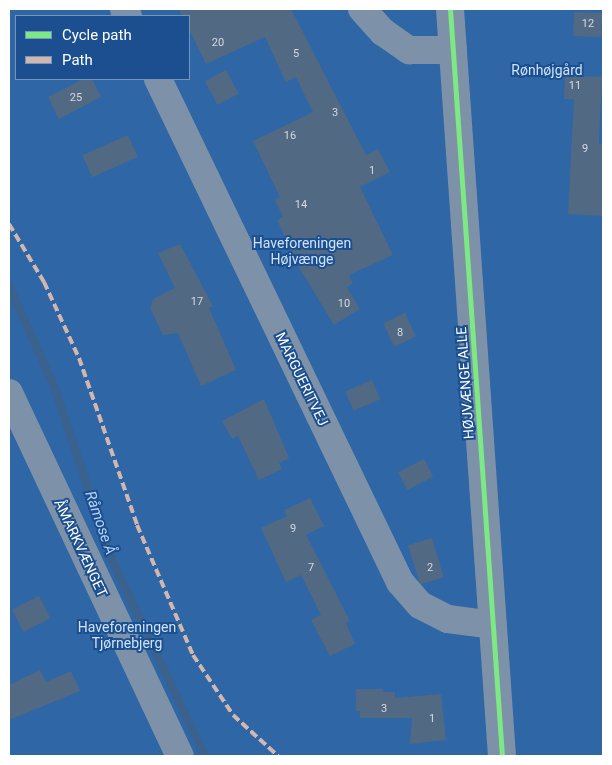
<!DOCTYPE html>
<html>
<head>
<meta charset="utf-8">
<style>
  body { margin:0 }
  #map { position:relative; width:612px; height:765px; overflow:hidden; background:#365274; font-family:Roboto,sans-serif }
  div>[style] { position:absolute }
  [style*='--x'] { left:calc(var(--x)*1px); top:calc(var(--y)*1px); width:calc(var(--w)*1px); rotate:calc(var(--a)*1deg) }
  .green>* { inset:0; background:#2f66a5 }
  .stream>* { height:8px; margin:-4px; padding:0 4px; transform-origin:4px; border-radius:4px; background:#3b618d }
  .building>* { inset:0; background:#526984; transform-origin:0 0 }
  .minor>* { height:28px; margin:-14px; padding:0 14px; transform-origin:14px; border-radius:14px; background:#7d92a8 }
  .quiet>* { height:4px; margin-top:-2px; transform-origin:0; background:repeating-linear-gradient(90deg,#d1b7ad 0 8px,transparent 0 12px) }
  .cycleway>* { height:5px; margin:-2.5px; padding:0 2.5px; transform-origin:2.5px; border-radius:2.5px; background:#7ce984 }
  span { translate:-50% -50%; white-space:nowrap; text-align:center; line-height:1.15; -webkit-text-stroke:4px #1b4f8f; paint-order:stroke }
  .number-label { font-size:11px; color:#d4dae0 }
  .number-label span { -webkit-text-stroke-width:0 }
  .park-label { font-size:14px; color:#cfe3fa }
  .street-label { font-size:14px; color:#fff }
  .water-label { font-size:15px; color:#b5d3f5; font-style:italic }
  .frame { position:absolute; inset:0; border:10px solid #fff; pointer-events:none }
  .legend { position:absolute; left:15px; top:15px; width:175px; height:65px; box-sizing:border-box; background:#1b4f8f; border:1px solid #7695bc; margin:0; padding:6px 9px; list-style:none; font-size:15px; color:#fff }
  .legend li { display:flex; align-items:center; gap:10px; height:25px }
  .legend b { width:25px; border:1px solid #7695bc }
</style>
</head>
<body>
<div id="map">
  <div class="green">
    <i style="clip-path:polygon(evenodd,9px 9px,603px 9px,603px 756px,9px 756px,9px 9px,16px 16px,189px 16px,189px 79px,16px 79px,16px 16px)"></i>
  </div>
  <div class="stream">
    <i style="--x:9;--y:285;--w:114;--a:66.1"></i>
    <i style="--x:55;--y:389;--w:180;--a:71.6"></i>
    <i style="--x:112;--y:560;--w:217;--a:64.6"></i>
  </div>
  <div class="building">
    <i style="clip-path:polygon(179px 9px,291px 9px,366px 155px,378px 149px,390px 172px,360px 187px,393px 255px,349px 275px,353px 283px,347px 287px,360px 309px,334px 325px,300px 269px,277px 220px,283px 217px,275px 200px,280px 197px,253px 141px,313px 112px,296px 77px,286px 82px,265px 37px,206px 64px,189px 29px,189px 16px,182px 16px)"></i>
    <i style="left:574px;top:12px;width:28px;height:24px;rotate:2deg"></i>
    <i style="left:226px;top:70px;width:27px;height:24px;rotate:62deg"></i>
    <i style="clip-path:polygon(565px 75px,602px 77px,599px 138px,599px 144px,603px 144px,603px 216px,568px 214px,574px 99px,564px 99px)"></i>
    <i style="clip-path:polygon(83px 79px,92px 79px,101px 97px,59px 119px,48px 97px)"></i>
    <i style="left:128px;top:135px;width:24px;height:50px;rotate:66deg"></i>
    <i style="clip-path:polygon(180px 244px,213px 306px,209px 308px,236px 370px,201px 386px,178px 333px,163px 335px,150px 308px,153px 299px,175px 288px,158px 253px)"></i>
    <i style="left:405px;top:313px;width:26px;height:24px;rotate:65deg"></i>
    <i style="left:372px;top:380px;width:21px;height:29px;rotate:67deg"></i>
    <i style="clip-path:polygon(264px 399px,289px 458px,279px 463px,282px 469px,259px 480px,238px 436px,232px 439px,222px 421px)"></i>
    <i style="left:424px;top:459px;width:20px;height:29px;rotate:63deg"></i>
    <i style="clip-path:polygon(310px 498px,324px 526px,306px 535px,350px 621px,346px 623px,355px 644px,330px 656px,311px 620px,321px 615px,301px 575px,286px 582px,261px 528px,287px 516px,284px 510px)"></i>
    <i style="left:432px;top:538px;width:41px;height:25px;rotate:73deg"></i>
    <i style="left:39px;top:596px;width:25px;height:30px;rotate:63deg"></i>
    <i style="clip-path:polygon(40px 670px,46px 682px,71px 671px,80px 691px,9px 720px,9px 685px)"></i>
    <i style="clip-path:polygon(356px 689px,383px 689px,383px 692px,395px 692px,395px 698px,441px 694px,446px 740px,410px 744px,412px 718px,360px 718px,360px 711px,356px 711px)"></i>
  </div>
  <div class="minor">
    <i style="--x:124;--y:9;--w:8;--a:60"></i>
    <i style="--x:362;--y:9;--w:31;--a:48"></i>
    <i style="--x:383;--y:32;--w:32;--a:35"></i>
    <i style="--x:409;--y:50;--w:44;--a:0"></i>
    <i style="--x:450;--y:9;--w:749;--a:86.02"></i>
    <i style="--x:158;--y:79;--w:558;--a:64.31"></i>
    <i style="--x:400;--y:582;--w:30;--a:49"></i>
    <i style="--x:420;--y:605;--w:31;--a:27"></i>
    <i style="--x:448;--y:619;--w:45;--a:7.6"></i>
    <i style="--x:9;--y:393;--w:401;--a:64.8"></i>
  </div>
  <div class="quiet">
    <i style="--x:9;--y:224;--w:68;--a:58.9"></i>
    <i style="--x:44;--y:282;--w:84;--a:65.3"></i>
    <i style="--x:79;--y:358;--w:177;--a:70.8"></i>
    <i style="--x:137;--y:525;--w:142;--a:66.7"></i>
    <i style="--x:193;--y:655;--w:72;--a:56.3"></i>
    <i style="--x:233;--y:715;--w:61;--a:42.3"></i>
  </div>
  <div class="cycleway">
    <i style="--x:450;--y:9;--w:749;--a:86.02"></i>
  </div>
  <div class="number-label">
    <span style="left:588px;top:24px">12</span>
    <span style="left:218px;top:43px">20</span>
    <span style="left:296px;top:54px">5</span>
    <span style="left:575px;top:86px">11</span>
    <span style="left:76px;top:98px">25</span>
    <span style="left:335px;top:113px">3</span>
    <span style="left:290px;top:136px">16</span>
    <span style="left:585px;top:149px">9</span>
    <span style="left:372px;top:171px">1</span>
    <span style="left:301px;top:205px">14</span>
    <span style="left:197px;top:302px">17</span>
    <span style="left:344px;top:304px">10</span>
    <span style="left:400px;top:333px">8</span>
    <span style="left:293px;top:529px">9</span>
    <span style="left:311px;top:568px">7</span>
    <span style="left:430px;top:568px">2</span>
    <span style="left:384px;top:709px">3</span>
    <span style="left:432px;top:719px">1</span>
  </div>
  <div class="park-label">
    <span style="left:547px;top:70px">Rønhøjgård</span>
    <span style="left:302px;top:251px">Haveforeningen<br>Højvænge</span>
    <span style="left:127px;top:635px">Haveforeningen<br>Tjørnebjerg</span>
  </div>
  <div class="street-label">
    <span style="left:302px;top:379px;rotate:64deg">MARGUERITVEJ</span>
    <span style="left:465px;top:383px;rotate:-94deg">HØJVÆNGE ALLE</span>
    <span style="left:81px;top:548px;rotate:65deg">ÅMARKVÆNGET</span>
  </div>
  <div class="water-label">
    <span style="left:100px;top:523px;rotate:71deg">Råmose Å</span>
  </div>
  <div class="frame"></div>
  <ul class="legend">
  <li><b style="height:6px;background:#7ce984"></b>Cycle path</li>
  <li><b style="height:6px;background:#d1b7ad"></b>Path</li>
  </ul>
</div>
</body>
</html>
